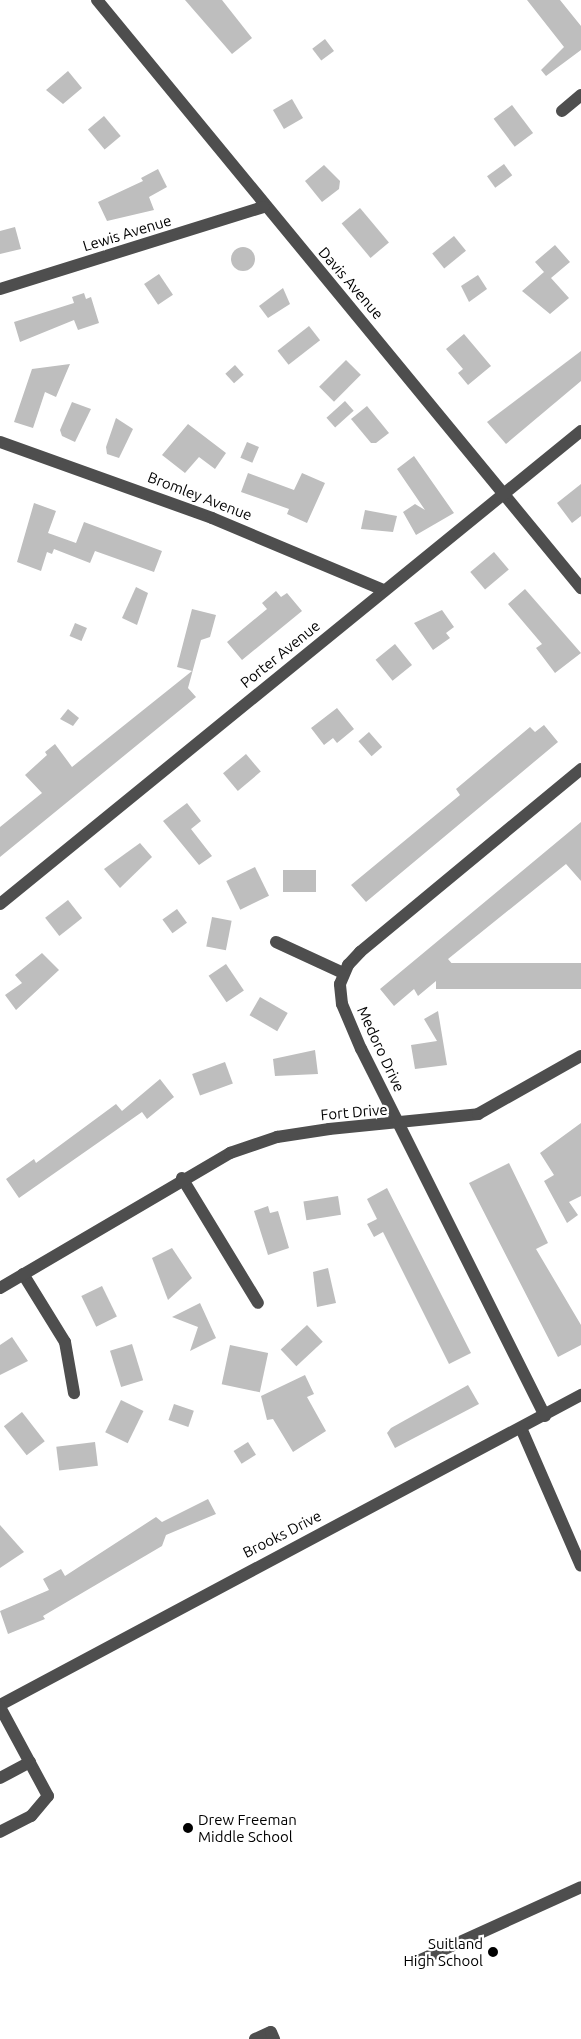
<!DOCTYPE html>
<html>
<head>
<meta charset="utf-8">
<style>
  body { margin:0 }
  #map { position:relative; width:581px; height:2039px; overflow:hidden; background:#fff; font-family:Ubuntu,sans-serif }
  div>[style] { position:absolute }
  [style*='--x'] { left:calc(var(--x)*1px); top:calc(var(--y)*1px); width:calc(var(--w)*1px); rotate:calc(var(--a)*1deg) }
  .building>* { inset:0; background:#bebebe; transform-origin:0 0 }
  .round { border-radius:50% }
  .minor>* { height:12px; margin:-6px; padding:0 6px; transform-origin:6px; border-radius:6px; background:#4e4e4e }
  .dots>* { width:14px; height:14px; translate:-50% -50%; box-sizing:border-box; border:2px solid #fff; border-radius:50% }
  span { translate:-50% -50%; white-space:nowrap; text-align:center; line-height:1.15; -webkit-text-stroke:4.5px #fff; paint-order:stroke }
  .street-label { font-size:15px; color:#000 }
  .poi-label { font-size:15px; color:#000 }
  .left { translate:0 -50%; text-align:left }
  .right { translate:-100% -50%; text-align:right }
</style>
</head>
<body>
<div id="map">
  <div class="building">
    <i style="clip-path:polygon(185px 0,222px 0,252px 38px,232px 54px)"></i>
    <i style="clip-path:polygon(527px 0,560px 0,581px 26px,581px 50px,546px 76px,541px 70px,564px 47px)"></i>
    <i style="left:325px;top:39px;width:15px;height:16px;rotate:53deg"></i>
    <i style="clip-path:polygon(68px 71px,82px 88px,63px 104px,46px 90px)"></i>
    <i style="left:292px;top:99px;width:22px;height:22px;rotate:60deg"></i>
    <i style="left:512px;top:105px;width:35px;height:23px;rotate:53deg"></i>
    <i style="left:104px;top:116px;width:26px;height:21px;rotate:50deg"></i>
    <i style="left:504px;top:164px;width:14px;height:21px;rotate:54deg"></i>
    <i style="clip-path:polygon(324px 165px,340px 181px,339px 189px,322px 202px,305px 181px)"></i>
    <i style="clip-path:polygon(158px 169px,167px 187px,149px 197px,154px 210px,107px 221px,98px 202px,143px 181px,141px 178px)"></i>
    <i style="left:360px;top:208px;width:45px;height:24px;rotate:50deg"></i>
    <i style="clip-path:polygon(15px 227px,21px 249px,0 254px,0 231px)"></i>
    <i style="left:454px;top:236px;width:19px;height:28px;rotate:51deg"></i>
    <i style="clip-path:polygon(555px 245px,570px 262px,551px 278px,569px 298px,550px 314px,522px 291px,544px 272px,535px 262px)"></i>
    <i class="round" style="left:231px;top:247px;width:24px;height:24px"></i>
    <i style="left:159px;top:274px;width:25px;height:18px;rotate:56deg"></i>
    <i style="clip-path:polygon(478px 275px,487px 289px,469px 302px,461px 286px)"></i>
    <i style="clip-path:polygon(283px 288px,290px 304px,268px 318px,259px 306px)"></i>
    <i style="clip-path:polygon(84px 293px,86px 299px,91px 297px,99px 323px,78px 330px,74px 320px,20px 342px,14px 322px,74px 303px,72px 297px)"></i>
    <i style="left:309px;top:326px;width:18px;height:40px;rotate:52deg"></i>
    <i style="clip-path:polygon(464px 334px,491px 366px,468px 385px,458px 373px,463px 369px,446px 349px)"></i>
    <i style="clip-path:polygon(581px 351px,581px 381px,506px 444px,487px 422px)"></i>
    <i style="left:346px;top:360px;width:21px;height:38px;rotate:45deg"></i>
    <i style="clip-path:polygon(70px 364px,56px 397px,45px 392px,33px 428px,14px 422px,32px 369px)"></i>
    <i style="left:235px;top:365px;width:13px;height:13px;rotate:48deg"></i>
    <i style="left:345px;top:401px;width:13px;height:25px;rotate:48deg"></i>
    <i style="clip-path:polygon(72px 402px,91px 409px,75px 442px,62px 436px,60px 430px)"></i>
    <i style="clip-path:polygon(367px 406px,389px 433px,376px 443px,371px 443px,351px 419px)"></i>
    <i style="clip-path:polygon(116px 418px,133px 429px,119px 458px,107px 454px,106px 447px)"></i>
    <i style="clip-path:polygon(188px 424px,226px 453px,215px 469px,199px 457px,185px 473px,162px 455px)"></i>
    <i style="left:247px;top:442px;width:13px;height:17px;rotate:23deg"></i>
    <i style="clip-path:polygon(414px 456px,454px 513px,416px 535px,403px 512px,415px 504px,425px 510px,397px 469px)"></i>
    <i style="clip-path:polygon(248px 473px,294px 490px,302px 473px,325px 483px,307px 523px,287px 514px,289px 509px,241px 492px)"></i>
    <i style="clip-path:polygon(581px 484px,581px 516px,572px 523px,557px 503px)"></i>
    <i style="clip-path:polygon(34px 503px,56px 511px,48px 533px,76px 543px,84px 522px,162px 551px,154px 572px,95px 551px,90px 563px,54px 549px,52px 554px,47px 552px,41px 571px,17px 562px)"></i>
    <i style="clip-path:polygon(365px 510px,397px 516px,393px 532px,361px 529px)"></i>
    <i style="left:494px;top:552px;width:23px;height:31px;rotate:50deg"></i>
    <i style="clip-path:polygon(136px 587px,148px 593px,137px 625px,122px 618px)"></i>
    <i style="clip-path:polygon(525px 589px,581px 653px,555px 673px,536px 648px,542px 644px,508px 604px)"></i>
    <i style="clip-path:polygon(276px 591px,281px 597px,287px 593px,302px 611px,242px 660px,227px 642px,267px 609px,262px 603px)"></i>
    <i style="clip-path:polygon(192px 609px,216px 615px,210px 637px,201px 640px,188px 688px,196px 697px,0 857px,0 827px,42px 793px,25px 775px,47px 755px,45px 752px,55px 744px,72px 767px,192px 671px,177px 667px)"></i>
    <i style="clip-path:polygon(442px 610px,454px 627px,446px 633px,450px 638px,433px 650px,414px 623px)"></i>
    <i style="left:75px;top:623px;width:13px;height:14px;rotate:23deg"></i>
    <i style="left:395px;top:644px;width:27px;height:25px;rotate:51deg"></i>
    <i style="clip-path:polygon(337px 708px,354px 729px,337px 743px,333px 738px,324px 745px,311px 728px)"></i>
    <i style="clip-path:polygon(68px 709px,79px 718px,73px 726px,60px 719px)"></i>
    <i style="clip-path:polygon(544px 725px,558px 742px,366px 902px,351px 885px,460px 795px,456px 789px,530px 727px,535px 732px)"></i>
    <i style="left:369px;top:732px;width:20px;height:14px;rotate:49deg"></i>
    <i style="left:246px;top:754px;width:23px;height:30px;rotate:50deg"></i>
    <i style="clip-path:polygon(187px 803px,201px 821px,191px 829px,212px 856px,199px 865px,163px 821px)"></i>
    <i style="clip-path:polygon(581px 822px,581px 881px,566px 864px,448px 959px,454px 966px,418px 996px,414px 989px,394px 1006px,380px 989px)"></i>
    <i style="clip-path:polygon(140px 843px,152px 857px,120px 888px,104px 869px)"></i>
    <i style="left:255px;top:867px;width:32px;height:32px;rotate:64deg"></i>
    <i style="left:316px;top:870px;width:22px;height:33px;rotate:90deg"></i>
    <i style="left:68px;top:900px;width:23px;height:29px;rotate:52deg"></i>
    <i style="left:177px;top:909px;width:17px;height:18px;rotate:54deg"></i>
    <i style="left:212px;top:917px;width:20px;height:30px;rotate:11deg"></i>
    <i style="clip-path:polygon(42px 953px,59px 970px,16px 1010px,5px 995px,22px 983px,15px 975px)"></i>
    <i style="left:581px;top:963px;width:26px;height:145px;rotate:90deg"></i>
    <i style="left:226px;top:964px;width:32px;height:21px;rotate:56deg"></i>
    <i style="left:260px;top:997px;width:32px;height:21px;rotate:30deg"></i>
    <i style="clip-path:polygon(438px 1011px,447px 1065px,415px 1069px,411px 1045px,437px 1041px,424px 1019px)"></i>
    <i style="clip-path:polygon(315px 1050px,318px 1074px,275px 1076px,273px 1059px)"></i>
    <i style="left:225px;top:1062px;width:23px;height:35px;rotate:70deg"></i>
    <i style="clip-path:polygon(160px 1079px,174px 1097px,147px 1119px,142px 1112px,19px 1198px,6px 1179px,34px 1159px,36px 1163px,116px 1104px,122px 1111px)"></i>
    <i style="clip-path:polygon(581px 1123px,581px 1196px,569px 1202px,578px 1215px,567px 1223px,544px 1181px,554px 1175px,540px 1153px)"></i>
    <i style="clip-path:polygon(509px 1163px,548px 1243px,536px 1249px,581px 1325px,581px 1345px,558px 1357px,469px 1183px)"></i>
    <i style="clip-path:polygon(387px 1188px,471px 1353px,449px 1364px,383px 1232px,374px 1237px,367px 1224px,377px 1219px,367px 1199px)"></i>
    <i style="left:338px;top:1196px;width:19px;height:35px;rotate:81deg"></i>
    <i style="clip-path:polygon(268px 1206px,270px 1213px,278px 1211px,289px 1248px,268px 1255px,254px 1211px)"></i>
    <i style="clip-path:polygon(172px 1248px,192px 1278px,168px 1300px,152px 1258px)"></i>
    <i style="clip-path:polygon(328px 1268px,336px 1303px,317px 1307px,313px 1272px)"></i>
    <i style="left:102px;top:1286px;width:34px;height:23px;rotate:64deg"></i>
    <i style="clip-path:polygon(200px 1303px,216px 1338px,190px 1351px,198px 1327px,172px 1317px)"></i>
    <i style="left:307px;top:1325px;width:23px;height:36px;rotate:47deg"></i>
    <i style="clip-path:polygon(12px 1337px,28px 1361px,0 1375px,0 1345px)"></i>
    <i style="left:132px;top:1344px;width:38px;height:23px;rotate:73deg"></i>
    <i style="left:230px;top:1345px;width:39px;height:40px;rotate:12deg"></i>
    <i style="clip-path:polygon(305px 1375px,314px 1394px,307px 1397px,326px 1431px,293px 1452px,273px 1419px,267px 1420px,261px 1396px)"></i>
    <i style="clip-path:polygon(468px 1385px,479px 1404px,395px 1448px,387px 1433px,391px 1428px)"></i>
    <i style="left:121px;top:1400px;width:25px;height:36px;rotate:26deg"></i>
    <i style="left:174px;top:1404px;width:21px;height:17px;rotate:19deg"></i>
    <i style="left:22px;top:1412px;width:37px;height:23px;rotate:52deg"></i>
    <i style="left:95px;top:1442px;width:24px;height:39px;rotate:83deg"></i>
    <i style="left:248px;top:1442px;width:15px;height:17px;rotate:58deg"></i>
    <i style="clip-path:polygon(208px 1499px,216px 1514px,166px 1535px,162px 1546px,43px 1616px,45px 1619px,8px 1634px,0 1611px,49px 1590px,43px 1579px,61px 1569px,65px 1576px,156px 1517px,162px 1522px)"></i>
    <i style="clip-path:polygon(0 1525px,24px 1552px,0 1568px)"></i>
  </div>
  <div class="minor">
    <i style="--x:97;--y:0;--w:762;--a:50.54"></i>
    <i style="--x:562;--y:111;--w:25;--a:-40"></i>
    <i style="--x:0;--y:289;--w:276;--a:-17.3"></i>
    <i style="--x:0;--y:442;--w:225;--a:19.7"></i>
    <i style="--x:212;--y:518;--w:186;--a:22.8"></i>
    <i style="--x:0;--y:904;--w:749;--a:-39.15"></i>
    <i style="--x:276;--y:942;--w:74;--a:24.8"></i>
    <i style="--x:182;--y:1178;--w:146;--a:58.7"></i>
    <i style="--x:23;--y:1274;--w:80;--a:58.3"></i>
    <i style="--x:65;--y:1342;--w:52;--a:80"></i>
    <i style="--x:0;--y:1288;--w:267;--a:-30.4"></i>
    <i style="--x:230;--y:1153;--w:50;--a:-18.8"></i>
    <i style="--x:277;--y:1137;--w:53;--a:-8.7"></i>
    <i style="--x:329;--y:1129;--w:150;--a:-5.7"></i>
    <i style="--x:478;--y:1114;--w:118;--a:-29.4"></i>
    <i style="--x:545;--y:1416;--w:411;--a:-116.6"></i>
    <i style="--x:361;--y:1049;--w:49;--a:-112.9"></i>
    <i style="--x:342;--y:1004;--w:20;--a:-96"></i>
    <i style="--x:340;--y:984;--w:21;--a:-67"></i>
    <i style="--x:348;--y:965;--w:18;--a:-47"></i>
    <i style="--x:360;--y:952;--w:287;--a:-39.6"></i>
    <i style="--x:521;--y:1428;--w:150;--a:66.5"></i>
    <i style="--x:0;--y:1705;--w:659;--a:-28.08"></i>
    <i style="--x:0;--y:1707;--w:101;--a:61.7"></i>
    <i style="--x:48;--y:1796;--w:26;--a:130"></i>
    <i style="--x:31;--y:1816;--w:35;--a:153"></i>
    <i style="--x:0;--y:1778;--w:34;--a:-28"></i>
    <i style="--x:416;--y:1962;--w:181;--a:-24.4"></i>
    <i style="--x:255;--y:2039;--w:17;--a:-24"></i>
    <i style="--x:271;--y:2032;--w:8;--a:67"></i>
  </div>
  <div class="dots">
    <i style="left:188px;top:1828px;background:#000"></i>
    <i style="left:493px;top:1952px;background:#000"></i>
  </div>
  <div class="street-label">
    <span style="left:127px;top:233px;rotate:-17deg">Lewis Avenue</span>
    <span style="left:351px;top:283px;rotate:49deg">Davis Avenue</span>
    <span style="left:200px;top:496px;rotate:21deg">Bromley Avenue</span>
    <span style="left:280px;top:654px;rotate:-39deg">Porter Avenue</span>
    <span style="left:381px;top:1049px;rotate:65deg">Medoro Drive</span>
    <span style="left:354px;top:1112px;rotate:-5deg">Fort Drive</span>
    <span style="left:282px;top:1534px;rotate:-27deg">Brooks Drive</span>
  </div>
  <div class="poi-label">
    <span class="left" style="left:198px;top:1828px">Drew Freeman<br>Middle School</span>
    <span class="right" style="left:483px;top:1952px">Suitland<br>High School</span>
  </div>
</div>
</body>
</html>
